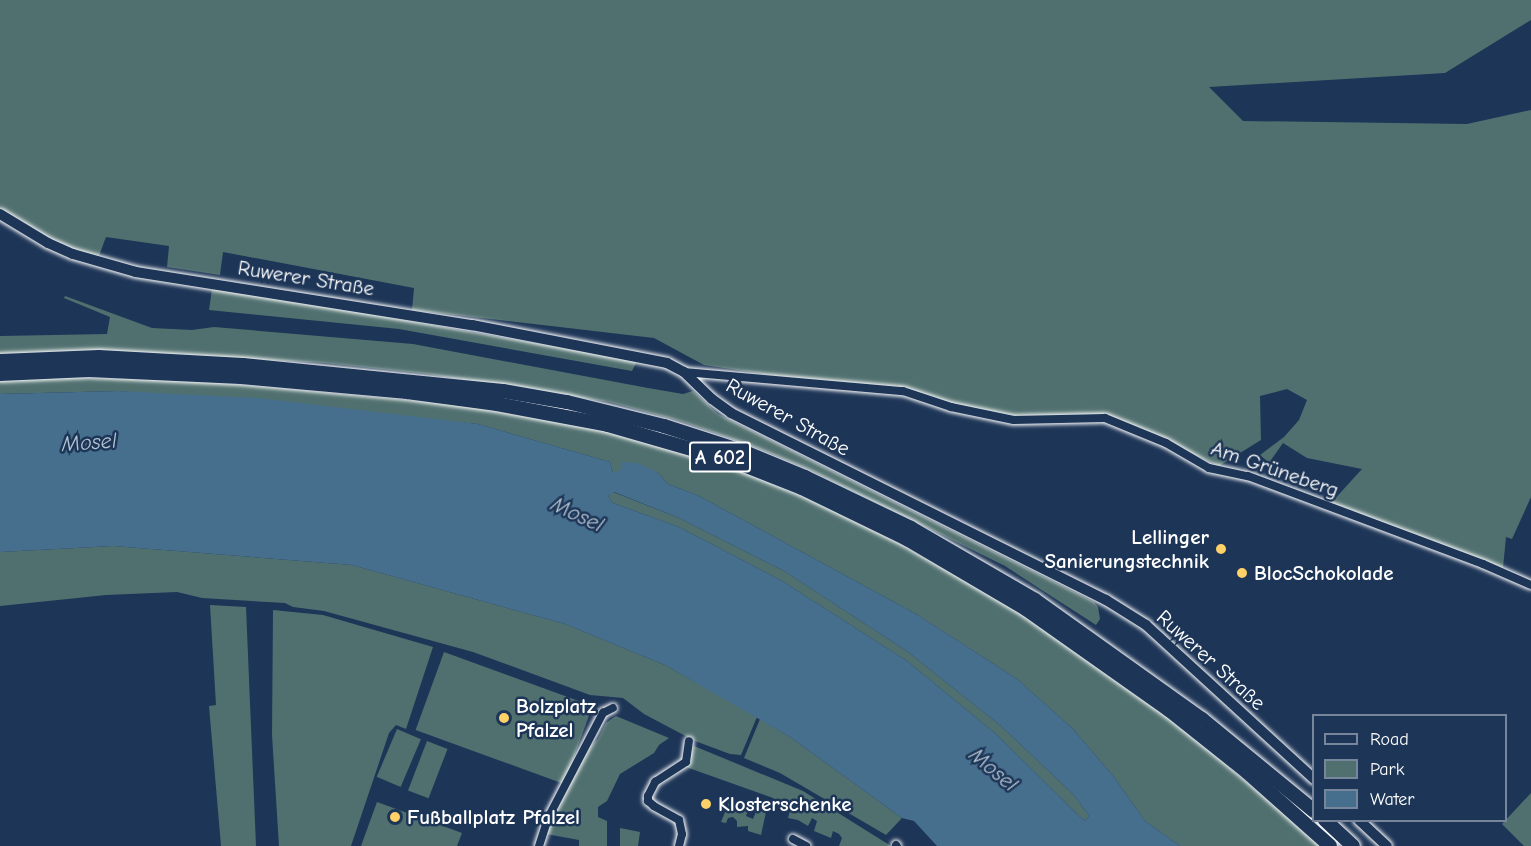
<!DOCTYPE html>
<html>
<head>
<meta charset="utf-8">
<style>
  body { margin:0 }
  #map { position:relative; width:1531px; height:846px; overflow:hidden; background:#1d3557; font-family:"Comic Neue",sans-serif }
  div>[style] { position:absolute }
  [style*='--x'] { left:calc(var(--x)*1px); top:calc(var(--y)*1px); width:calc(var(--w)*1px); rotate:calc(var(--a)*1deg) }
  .green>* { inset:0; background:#50706f; transform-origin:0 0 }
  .water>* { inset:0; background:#466f8e }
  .roads { filter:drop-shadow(0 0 2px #fff) drop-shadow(0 0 2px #fff) }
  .street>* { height:8px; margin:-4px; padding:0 4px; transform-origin:4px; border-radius:4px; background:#1d3557 }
  .secondary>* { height:10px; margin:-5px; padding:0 5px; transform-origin:5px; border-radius:5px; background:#1d3557 }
  .highway>* { height:14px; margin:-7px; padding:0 7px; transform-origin:7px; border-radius:7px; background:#1d3557 }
  .dots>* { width:16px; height:16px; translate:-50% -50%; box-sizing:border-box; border:3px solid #1d3557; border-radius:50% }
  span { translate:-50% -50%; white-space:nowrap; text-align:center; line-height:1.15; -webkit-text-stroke:5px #1d3557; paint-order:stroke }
  .shield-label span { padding:2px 4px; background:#1d3557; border:2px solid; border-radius:4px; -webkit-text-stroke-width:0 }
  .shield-label { font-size:20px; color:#fff; font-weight:700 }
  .street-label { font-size:21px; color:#fff }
  .poi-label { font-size:21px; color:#fff; font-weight:700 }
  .right { translate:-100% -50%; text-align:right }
  .left { translate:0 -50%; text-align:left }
  .water-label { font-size:22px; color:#b5c5d2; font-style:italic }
  .legend { position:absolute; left:1312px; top:714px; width:195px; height:108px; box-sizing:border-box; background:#1d3557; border:2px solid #77869a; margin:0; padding:8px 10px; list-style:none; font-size:18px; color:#fff }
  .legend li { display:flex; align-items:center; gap:12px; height:30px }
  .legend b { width:30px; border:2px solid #77869a }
</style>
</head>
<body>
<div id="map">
  <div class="green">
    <i style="clip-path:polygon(0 0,1531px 0,1531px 20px,1445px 73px,1209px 87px,1243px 121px,1467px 124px,1531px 110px,1531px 497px,1512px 539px,1506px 537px,1503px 568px,1331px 503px,1362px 469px,1307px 458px,1283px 443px,1269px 463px,1260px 455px,1284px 437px,1299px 420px,1307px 400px,1287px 389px,1260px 396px,1261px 440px,1219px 466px,1108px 415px,1000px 415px,904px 395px,704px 365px,654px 338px,412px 310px,414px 288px,223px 252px,220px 275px,167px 267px,169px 246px,106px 237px,97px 261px,73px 254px,0 212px)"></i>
    <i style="clip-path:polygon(212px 289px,317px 305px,637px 361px,632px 371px,399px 329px,209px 310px)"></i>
    <i style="clip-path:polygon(65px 296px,152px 328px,192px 330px,214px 327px,413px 344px,648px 388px,683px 394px,693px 391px,718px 414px,1094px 602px,1098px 607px,1100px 619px,1096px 625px,1005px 566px,810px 470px,753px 446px,680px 421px,609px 402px,427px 374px,325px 363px,96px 350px,0 354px,0 336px,107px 334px,110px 317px,64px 298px)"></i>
    <i style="clip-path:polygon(46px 377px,199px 381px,458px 405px,607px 431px,736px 469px,854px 518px,1016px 610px,1112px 675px,1192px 736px,1322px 846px,1180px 846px,1145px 821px,1114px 777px,1072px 728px,1017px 679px,916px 614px,699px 496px,668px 484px,657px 472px,622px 469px,617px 473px,613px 473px,610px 462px,478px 424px,119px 391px,0 394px,0 379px)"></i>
    <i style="clip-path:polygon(613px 492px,679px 518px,784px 571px,908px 652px,1001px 726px,1074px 795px,1089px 816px,1085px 821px,1078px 815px,996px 734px,907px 661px,782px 581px,679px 527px,613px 503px,608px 496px)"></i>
    <i style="clip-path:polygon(113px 546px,352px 565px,565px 624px,665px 665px,757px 717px,741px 755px,730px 754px,695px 741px,644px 714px,623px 698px,590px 695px,473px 652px,324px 611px,293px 607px,285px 603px,202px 598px,177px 592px,106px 595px,0 606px,0 552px)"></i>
    <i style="clip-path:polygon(210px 605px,246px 607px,256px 846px,221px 846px,209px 706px,216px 705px)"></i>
    <i style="clip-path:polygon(273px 610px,323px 615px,433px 647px,406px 729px,396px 725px,389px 733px,351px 846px,279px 846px,272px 735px)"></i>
    <i style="left:444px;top:652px;width:158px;height:83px;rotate:20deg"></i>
    <i style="clip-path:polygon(616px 716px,669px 738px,659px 745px,654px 753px,620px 774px,607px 801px,598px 807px,598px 817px,607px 821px,607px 846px,579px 846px,579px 840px,546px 834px,586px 751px,598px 739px,606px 723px)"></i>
    <i style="clip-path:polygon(760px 719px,790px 737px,902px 818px,886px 835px,780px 773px,744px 758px)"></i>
    <i style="left:397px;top:729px;width:26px;height:52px;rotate:23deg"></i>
    <i style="left:427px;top:741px;width:22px;height:53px;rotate:21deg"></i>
    <i style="clip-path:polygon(694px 746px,803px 791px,891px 846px,839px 846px,842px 838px,839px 834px,833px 831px,831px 838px,814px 831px,817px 821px,812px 818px,808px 826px,798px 820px,788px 818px,790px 811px,772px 805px,773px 798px,686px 767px)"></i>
    <i style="clip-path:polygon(1531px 793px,1531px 846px,1524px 846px,1502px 824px)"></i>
    <i style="clip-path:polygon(730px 800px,749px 808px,746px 816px,753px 819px,757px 809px,766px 812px,761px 835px,748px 831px,748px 826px,737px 827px,737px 821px,733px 817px,728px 818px,726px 823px,721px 822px)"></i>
    <i style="clip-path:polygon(377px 802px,462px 833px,457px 846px,361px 846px)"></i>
    <i style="clip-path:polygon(620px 828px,640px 832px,638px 846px,620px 846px)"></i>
  </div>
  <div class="water">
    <i style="clip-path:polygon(evenodd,119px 391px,258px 398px,478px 424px,610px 462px,613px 473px,622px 469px,622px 462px,637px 463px,657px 472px,668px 484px,699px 496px,916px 614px,1017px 679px,1072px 728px,1114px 777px,1145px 821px,1180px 846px,937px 846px,914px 821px,902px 818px,790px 737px,665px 665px,565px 624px,352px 565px,113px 546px,0 552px,0 394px,119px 391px,614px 492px,679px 518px,784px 571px,908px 652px,1001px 726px,1074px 795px,1089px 816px,1085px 821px,1078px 815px,996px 734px,907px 661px,782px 581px,679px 527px,613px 503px,608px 496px,614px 492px)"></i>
  </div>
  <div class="roads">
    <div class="street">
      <i style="--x:684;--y:372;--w:220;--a:5"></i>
      <i style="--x:903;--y:391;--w:51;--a:18.4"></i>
      <i style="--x:951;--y:407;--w:64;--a:11.7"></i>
      <i style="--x:1014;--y:420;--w:91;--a:-1.3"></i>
      <i style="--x:1105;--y:418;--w:66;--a:22.3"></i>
      <i style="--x:1166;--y:443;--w:50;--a:30.2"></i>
      <i style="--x:1209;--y:468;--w:40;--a:12"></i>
      <i style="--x:1248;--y:476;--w:251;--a:20.5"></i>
      <i style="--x:1483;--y:564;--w:52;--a:23.6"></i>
      <i style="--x:793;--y:839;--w:15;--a:28"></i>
      <i style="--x:896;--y:845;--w:1;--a:45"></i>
      <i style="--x:539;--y:846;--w:29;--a:-72"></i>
      <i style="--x:548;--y:818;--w:119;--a:-62.4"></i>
      <i style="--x:603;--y:713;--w:11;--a:-27"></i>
      <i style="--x:679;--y:846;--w:12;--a:-76"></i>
      <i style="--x:682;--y:834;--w:14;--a:-102"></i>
      <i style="--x:679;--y:820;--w:29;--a:-151"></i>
      <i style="--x:654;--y:806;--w:8;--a:-140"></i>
      <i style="--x:648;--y:801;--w:5;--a:-90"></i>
      <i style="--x:648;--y:796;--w:16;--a:-63"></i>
      <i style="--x:655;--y:782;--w:37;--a:-33"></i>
      <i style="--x:686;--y:762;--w:21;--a:-82"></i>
    </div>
    <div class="secondary">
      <i style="--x:0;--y:214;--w:56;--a:31.1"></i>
      <i style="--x:48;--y:243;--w:27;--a:24"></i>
      <i style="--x:73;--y:254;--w:66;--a:15.9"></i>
      <i style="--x:136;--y:272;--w:340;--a:9"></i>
      <i style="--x:472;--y:325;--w:199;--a:11"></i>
      <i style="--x:667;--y:363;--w:19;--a:28"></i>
      <i style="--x:684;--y:372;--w:39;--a:44"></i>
      <i style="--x:712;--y:399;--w:24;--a:36"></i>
      <i style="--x:731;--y:413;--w:419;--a:26.5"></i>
      <i style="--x:1106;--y:600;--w:47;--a:32"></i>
      <i style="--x:1146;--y:625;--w:228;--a:42.5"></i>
      <i style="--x:1359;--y:820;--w:38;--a:43"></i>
    </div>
    <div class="highway">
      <i style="--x:0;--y:361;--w:99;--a:-2.3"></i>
      <i style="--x:99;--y:357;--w:144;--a:3.2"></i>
      <i style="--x:243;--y:365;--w:261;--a:5.7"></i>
      <i style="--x:503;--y:391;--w:65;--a:9.8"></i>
      <i style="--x:567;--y:402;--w:100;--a:13.9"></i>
      <i style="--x:664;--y:426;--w:82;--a:17.8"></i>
      <i style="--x:742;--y:451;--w:68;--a:22.4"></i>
      <i style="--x:805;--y:477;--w:118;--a:25.7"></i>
      <i style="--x:911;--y:528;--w:143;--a:30.1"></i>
      <i style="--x:1035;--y:600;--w:205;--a:35.5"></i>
      <i style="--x:1202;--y:719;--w:145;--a:39.4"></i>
      <i style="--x:0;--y:374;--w:89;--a:-2.6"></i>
      <i style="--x:89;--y:370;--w:152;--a:2.6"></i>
      <i style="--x:241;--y:377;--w:167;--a:5.2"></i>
      <i style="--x:407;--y:392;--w:91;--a:7.6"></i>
      <i style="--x:497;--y:404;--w:113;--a:10.7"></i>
      <i style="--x:608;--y:425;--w:133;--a:16.1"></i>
      <i style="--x:736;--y:462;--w:71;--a:21.5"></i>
      <i style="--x:802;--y:488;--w:117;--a:25.9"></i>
      <i style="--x:907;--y:539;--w:138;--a:30.5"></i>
      <i style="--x:1026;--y:609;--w:175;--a:35.2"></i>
      <i style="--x:1169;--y:710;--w:100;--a:38.5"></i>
      <i style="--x:1247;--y:772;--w:111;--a:41.7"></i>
      <i style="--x:1325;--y:820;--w:38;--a:43"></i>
    </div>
  </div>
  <div class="dots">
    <i style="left:1221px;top:549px;background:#ffd166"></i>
    <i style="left:1242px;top:573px;background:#ffd166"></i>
    <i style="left:504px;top:718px;background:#ffd166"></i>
    <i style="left:706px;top:804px;background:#ffd166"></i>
    <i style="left:395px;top:817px;background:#ffd166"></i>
  </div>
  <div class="shield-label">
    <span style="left:720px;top:457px">A 602</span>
  </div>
  <div class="street-label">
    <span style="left:306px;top:278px;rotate:9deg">Ruwerer Straße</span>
    <span style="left:788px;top:417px;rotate:29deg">Ruwerer Straße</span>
    <span style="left:1275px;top:469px;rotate:19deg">Am Grüneberg</span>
    <span style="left:1211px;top:660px;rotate:42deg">Ruwerer Straße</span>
  </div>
  <div class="poi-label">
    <span class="right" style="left:1209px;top:549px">Lellinger<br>Sanierungstechnik</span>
    <span class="left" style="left:1254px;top:573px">BlocSchokolade</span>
    <span class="left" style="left:516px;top:718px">Bolzplatz<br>Pfalzel</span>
    <span class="left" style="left:718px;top:804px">Klosterschenke</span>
    <span class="left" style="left:407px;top:817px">Fußballplatz Pfalzel</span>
  </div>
  <div class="water-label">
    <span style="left:89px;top:443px;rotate:-4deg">Mosel</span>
    <span style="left:577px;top:515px;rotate:25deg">Mosel</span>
    <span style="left:993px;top:770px;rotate:40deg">Mosel</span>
  </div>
  <ul class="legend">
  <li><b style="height:8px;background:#1d3557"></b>Road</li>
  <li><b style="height:16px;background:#50706f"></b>Park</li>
  <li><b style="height:16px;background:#466f8e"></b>Water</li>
  </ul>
</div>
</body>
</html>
